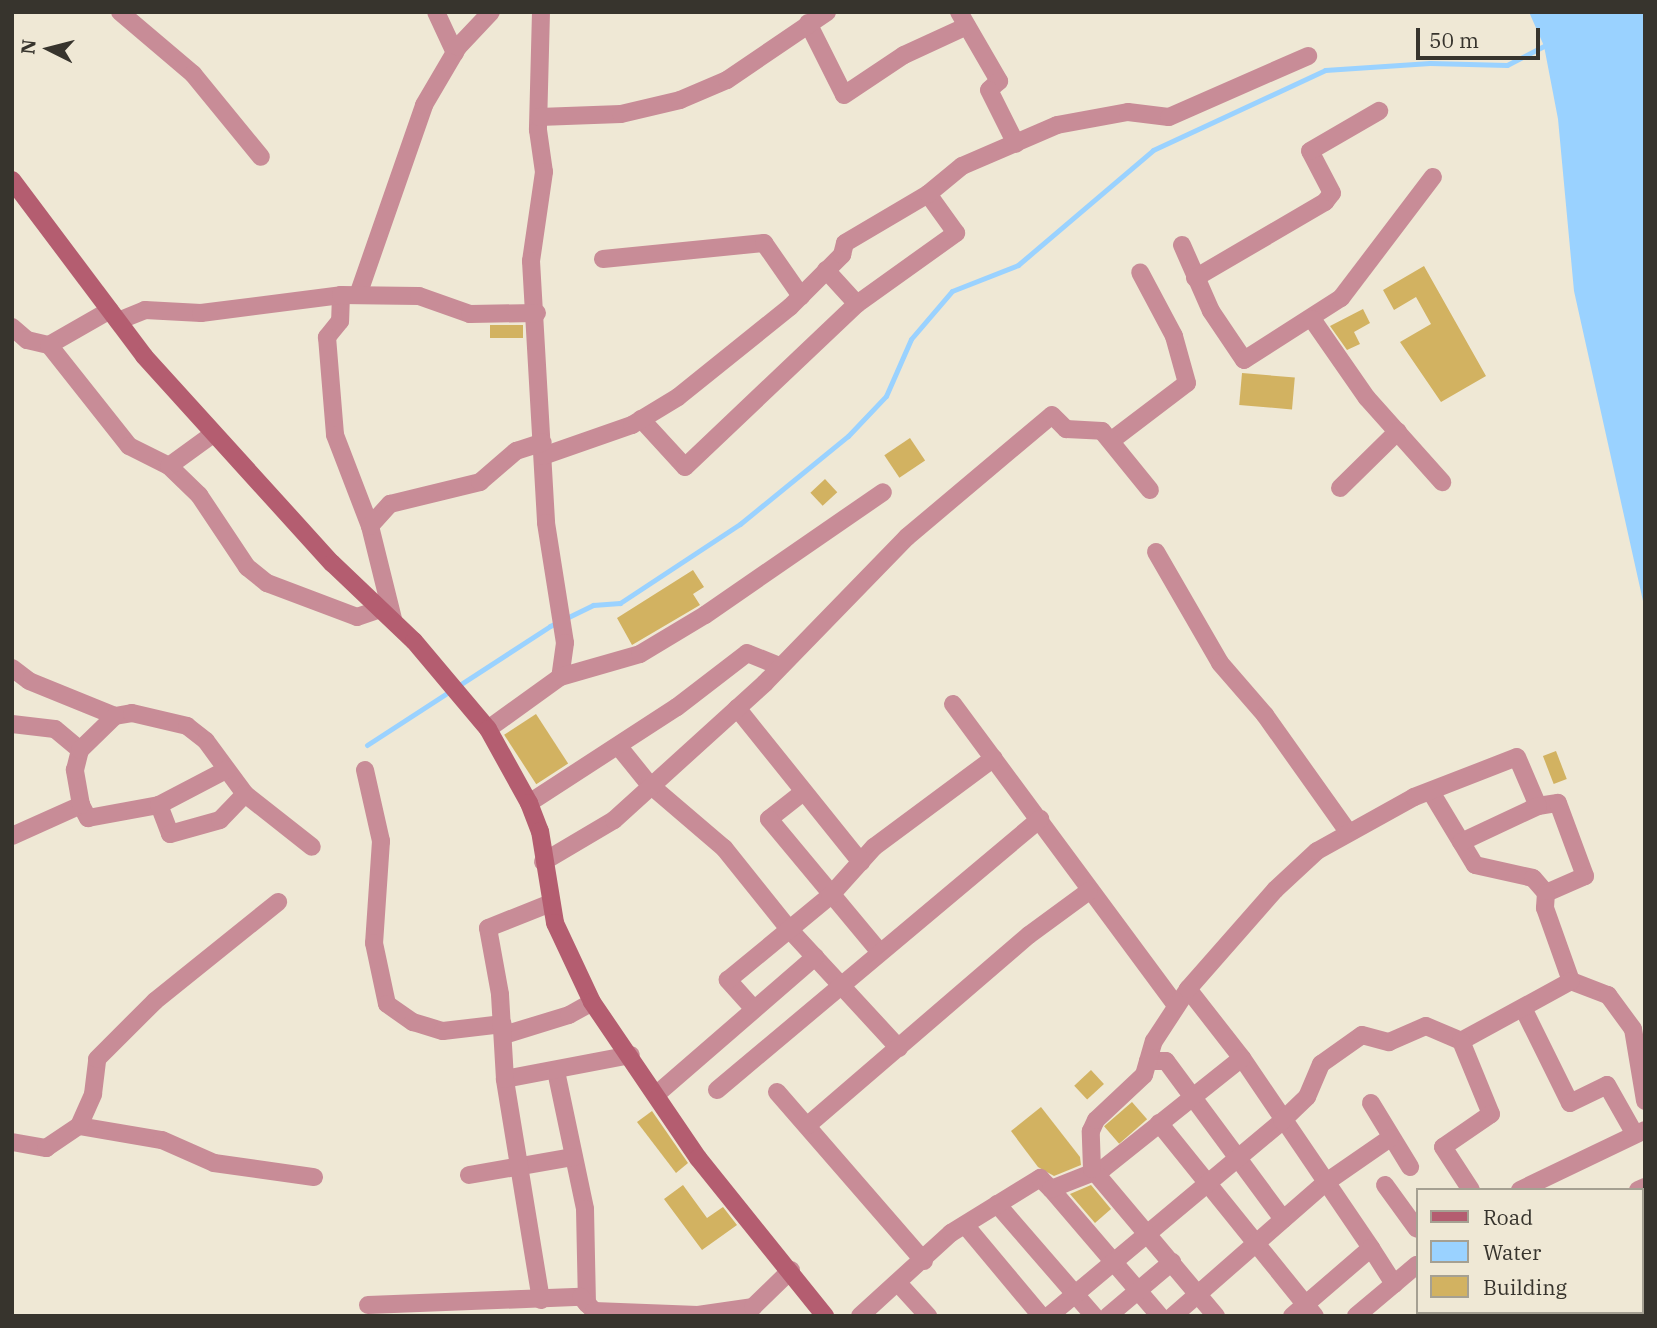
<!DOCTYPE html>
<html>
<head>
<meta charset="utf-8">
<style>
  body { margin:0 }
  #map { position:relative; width:1657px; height:1328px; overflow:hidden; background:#efe8d5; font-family:"IBM Plex Serif",serif }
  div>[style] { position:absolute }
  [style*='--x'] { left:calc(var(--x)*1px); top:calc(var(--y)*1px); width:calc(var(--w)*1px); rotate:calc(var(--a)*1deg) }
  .water>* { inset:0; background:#9ad2ff }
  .stream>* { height:5px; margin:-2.5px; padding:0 2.5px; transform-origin:2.5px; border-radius:2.5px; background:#9ad2ff }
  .building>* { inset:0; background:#d2b261; transform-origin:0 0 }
  .street>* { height:18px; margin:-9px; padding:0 9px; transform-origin:9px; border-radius:9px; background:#c88c97 }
  .secondary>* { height:18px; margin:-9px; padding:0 9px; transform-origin:9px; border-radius:9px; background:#b45d70 }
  span { translate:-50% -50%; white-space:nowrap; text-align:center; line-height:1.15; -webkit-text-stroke:7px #efe8d5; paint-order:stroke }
  .frame { position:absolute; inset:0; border:14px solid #37342d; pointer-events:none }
  .legend { position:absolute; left:1416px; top:1188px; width:228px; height:126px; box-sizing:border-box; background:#efe8d5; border:2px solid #a5a092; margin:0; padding:9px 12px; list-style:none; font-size:21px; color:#37342d }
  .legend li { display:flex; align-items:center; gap:14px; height:35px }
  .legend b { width:35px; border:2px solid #a5a092 }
  .north { position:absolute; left:14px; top:14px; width:70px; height:70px; -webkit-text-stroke:5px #efe8d5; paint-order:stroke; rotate:276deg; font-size:19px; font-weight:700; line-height:28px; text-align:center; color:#37342d }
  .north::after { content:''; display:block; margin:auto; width:24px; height:32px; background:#37342d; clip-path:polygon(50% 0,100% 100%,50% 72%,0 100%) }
  .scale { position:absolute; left:1416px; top:28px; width:124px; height:32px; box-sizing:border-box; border:4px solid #37342d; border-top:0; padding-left:9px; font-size:21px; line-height:24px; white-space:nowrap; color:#37342d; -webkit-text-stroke:5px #efe8d5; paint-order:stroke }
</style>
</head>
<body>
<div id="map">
  <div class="water">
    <i style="clip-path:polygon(1529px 12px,1645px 12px,1645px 610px,1574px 291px,1558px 119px,1544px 46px)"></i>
  </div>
  <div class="stream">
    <i style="--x:367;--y:745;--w:218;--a:-33"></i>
    <i style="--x:550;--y:626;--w:48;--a:-26"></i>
    <i style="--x:593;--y:605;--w:27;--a:-4"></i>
    <i style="--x:620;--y:603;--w:144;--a:-33.4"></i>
    <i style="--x:740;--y:524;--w:139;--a:-39.2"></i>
    <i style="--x:848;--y:436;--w:55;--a:-46.5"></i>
    <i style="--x:886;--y:396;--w:62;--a:-66.3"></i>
    <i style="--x:911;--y:339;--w:63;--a:-49.5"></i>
    <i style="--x:952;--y:291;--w:71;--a:-21.5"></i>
    <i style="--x:1018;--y:265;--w:177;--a:-40.4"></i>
    <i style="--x:1153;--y:150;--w:190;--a:-24.9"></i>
    <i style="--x:1325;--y:70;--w:105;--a:-3.8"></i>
    <i style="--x:1430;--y:63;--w:77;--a:1.5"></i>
    <i style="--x:1507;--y:65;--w:42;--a:-27.2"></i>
  </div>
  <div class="building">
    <i style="clip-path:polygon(1424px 266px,1486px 376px,1441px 402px,1400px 342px,1431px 324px,1416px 297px,1394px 310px,1383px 290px)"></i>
    <i style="clip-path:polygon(1363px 309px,1370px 323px,1354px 332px,1360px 344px,1347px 350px,1330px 326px)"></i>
    <i style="left:490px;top:325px;width:33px;height:13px"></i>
    <i style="left:1242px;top:373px;width:53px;height:32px;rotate:5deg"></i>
    <i style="left:910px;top:438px;width:27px;height:31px;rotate:56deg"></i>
    <i style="left:825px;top:479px;width:18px;height:20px;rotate:47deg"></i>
    <i style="clip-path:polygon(693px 570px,704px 587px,693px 594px,700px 605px,632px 645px,617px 618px)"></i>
    <i style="left:536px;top:714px;width:59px;height:38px;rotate:57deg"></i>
    <i style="left:1556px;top:751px;width:30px;height:14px;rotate:69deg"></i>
    <i style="left:1091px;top:1070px;width:19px;height:23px;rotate:47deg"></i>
    <i style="left:1132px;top:1102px;width:23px;height:37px;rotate:49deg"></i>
    <i style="clip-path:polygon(1041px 1107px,1080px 1157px,1081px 1165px,1054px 1176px,1038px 1167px,1011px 1131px)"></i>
    <i style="clip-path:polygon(652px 1111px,688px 1163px,676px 1173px,637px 1122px)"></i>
    <i style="clip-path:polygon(683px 1185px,707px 1218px,723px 1207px,737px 1225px,702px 1250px,664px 1199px)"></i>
    <i style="clip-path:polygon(1091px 1185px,1111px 1209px,1095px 1223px,1070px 1194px)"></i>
  </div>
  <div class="street">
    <i style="--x:120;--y:12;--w:96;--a:40.3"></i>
    <i style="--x:193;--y:74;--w:107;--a:50.7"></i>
    <i style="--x:436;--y:12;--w:45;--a:65.1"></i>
    <i style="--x:541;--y:12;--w:118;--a:91.5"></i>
    <i style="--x:538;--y:130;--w:42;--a:81.9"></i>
    <i style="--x:544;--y:172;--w:90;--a:98.3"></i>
    <i style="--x:531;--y:261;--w:262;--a:86.7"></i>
    <i style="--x:546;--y:523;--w:121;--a:81"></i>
    <i style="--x:565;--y:643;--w:34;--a:98"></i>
    <i style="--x:959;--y:12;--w:80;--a:59.9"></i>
    <i style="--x:999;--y:81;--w:13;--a:138"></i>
    <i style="--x:989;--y:90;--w:60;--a:63.4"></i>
    <i style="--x:808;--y:23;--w:80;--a:63.4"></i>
    <i style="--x:844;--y:95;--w:72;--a:-33.7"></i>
    <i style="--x:904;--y:55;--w:69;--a:-24.7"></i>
    <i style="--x:539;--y:117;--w:82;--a:-2.1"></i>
    <i style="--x:621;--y:114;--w:61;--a:-13.3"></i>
    <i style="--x:680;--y:100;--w:51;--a:-23.1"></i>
    <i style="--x:727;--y:80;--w:121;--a:-34.2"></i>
    <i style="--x:1182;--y:245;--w:72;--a:66.3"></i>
    <i style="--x:1211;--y:311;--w:59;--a:56"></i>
    <i style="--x:1244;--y:360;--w:115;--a:-32.6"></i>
    <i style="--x:1341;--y:298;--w:152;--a:-52.8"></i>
    <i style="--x:603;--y:259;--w:162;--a:-5.7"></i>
    <i style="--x:764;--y:243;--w:65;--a:55.1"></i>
    <i style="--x:826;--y:270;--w:46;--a:47.6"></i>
    <i style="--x:1195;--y:278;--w:151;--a:-30.3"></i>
    <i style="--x:1325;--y:202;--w:11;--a:-52"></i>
    <i style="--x:1332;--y:193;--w:47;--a:-117.6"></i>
    <i style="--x:1310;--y:151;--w:80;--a:-30.1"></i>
    <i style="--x:341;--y:295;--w:26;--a:92"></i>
    <i style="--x:340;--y:321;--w:21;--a:129"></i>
    <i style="--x:327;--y:337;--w:98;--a:85.3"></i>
    <i style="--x:335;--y:435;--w:97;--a:69"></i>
    <i style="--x:358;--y:295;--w:201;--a:-70.8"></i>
    <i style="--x:424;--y:105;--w:67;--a:-59.6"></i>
    <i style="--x:458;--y:47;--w:48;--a:-46.7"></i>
    <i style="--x:1312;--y:319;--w:96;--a:55.2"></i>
    <i style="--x:1367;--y:398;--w:113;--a:48.2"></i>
    <i style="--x:118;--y:321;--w:29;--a:-22"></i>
    <i style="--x:145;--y:310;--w:56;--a:3.1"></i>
    <i style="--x:201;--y:313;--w:141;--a:-7.3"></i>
    <i style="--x:341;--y:295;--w:78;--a:0.7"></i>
    <i style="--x:419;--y:296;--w:54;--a:19.4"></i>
    <i style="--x:470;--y:314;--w:67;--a:-0.9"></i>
    <i style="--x:12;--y:327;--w:20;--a:41"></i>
    <i style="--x:27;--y:340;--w:23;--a:13"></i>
    <i style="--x:49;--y:345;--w:70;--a:-29.8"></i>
    <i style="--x:49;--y:345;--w:129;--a:51.6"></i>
    <i style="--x:129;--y:446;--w:45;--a:26.6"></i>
    <i style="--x:169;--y:466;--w:42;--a:44"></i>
    <i style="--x:199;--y:495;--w:87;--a:56.3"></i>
    <i style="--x:247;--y:567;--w:26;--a:39"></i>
    <i style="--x:267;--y:583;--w:96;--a:20.7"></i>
    <i style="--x:357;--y:617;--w:24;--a:-19"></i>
    <i style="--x:641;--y:419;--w:65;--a:47.5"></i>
    <i style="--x:685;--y:467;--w:237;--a:-43.5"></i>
    <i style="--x:857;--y:304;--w:122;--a:-35.6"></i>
    <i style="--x:956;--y:233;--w:48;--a:-125.7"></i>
    <i style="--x:1112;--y:440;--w:94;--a:-37.2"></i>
    <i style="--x:1187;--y:383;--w:49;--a:-105.5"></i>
    <i style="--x:1174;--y:336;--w:72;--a:-118"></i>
    <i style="--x:543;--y:456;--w:94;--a:-19.2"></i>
    <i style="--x:632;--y:425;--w:54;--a:-31.3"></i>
    <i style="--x:678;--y:397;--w:144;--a:-38.8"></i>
    <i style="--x:790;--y:307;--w:74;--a:-45"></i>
    <i style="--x:842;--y:255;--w:12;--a:-76"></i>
    <i style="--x:845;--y:243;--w:96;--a:-30.6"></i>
    <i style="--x:928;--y:194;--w:44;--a:-39.5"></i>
    <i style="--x:962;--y:166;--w:103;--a:-23.3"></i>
    <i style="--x:1057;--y:125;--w:72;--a:-10.4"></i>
    <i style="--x:1128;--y:112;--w:41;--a:7"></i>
    <i style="--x:1169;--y:117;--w:152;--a:-23.7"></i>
    <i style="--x:169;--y:466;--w:54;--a:-36"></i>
    <i style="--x:1340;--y:488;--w:81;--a:-44.5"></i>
    <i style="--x:1156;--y:552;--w:128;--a:60"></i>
    <i style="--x:1220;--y:663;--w:69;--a:49.1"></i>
    <i style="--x:1265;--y:715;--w:143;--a:54.6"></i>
    <i style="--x:393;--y:619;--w:96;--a:-103.9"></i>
    <i style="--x:370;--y:526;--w:30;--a:-48"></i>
    <i style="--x:390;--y:504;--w:93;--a:-13.7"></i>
    <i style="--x:480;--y:482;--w:48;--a:-40.7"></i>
    <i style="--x:516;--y:451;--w:28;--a:-18"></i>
    <i style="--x:12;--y:668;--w:21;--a:37"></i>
    <i style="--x:29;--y:681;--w:93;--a:22.1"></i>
    <i style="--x:115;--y:716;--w:17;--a:-10"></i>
    <i style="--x:132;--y:713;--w:57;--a:13.3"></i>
    <i style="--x:187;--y:726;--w:24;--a:38"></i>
    <i style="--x:206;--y:741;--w:66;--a:53.7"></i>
    <i style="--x:245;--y:794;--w:85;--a:38.3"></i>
    <i style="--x:953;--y:704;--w:375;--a:53.5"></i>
    <i style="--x:737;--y:708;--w:198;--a:51.2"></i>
    <i style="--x:12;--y:724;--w:43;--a:6.6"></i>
    <i style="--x:55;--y:729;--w:33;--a:40"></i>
    <i style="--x:488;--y:729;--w:89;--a:-35.8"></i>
    <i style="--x:560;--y:677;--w:83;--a:-16"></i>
    <i style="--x:640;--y:654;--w:76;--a:-31"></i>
    <i style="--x:705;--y:615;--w:216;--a:-34.6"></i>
    <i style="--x:619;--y:747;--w:48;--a:51"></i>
    <i style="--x:649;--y:784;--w:99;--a:40.5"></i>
    <i style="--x:724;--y:848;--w:104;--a:51.3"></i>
    <i style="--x:789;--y:929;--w:162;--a:47.3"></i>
    <i style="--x:365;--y:770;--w:73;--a:77.3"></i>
    <i style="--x:381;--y:841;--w:102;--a:93.9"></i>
    <i style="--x:374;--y:943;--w:62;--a:78"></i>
    <i style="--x:387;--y:1004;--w:32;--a:35"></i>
    <i style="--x:413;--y:1022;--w:31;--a:17"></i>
    <i style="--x:443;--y:1031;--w:60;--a:-6.7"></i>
    <i style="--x:1431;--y:792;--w:85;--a:58.9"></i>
    <i style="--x:1475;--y:865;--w:59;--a:12.6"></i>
    <i style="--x:1533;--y:878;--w:20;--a:49"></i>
    <i style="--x:802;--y:793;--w:42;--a:141.8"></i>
    <i style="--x:769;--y:819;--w:173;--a:50.2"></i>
    <i style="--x:529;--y:803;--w:176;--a:-33"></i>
    <i style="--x:677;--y:707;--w:88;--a:-37.6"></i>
    <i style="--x:747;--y:653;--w:35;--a:22"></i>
    <i style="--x:81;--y:805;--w:15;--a:62"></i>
    <i style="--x:88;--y:818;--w:72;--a:-10.4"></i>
    <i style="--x:159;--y:805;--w:31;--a:69"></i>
    <i style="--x:170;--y:834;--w:52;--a:-15.6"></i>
    <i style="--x:220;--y:820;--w:36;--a:-46"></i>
    <i style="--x:159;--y:805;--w:76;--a:-27.6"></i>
    <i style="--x:1538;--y:806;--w:20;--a:-9"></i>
    <i style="--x:1558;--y:803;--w:78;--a:69.7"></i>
    <i style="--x:1585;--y:876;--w:43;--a:156.4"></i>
    <i style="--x:1546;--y:893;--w:15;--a:94"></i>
    <i style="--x:1545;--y:908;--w:77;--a:70.4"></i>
    <i style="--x:12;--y:836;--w:76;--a:-24.2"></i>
    <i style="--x:81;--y:805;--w:36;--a:-100"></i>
    <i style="--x:75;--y:770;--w:21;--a:-76"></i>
    <i style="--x:80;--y:750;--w:49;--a:-44.2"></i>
    <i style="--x:543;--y:862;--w:82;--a:-30.6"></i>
    <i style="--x:614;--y:820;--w:204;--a:-42.2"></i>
    <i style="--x:765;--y:683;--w:204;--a:-45.8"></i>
    <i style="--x:907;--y:537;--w:189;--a:-40.1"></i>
    <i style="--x:1052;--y:415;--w:20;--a:45"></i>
    <i style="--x:1066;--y:429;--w:36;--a:3"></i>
    <i style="--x:1102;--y:431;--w:76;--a:50.9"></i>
    <i style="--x:1571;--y:981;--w:40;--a:21"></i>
    <i style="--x:1608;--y:995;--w:42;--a:53.7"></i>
    <i style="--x:1633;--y:1029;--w:73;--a:80.5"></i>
    <i style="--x:1188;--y:989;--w:88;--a:52"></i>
    <i style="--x:1242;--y:1058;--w:230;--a:55.8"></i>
    <i style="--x:753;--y:1008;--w:38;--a:-132"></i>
    <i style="--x:728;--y:980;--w:132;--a:-39.5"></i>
    <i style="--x:830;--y:896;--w:66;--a:-48.1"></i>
    <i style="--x:874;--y:847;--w:149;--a:-36.6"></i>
    <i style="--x:1523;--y:1008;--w:106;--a:63.7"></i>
    <i style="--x:1570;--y:1103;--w:41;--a:-25.9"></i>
    <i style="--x:1607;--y:1085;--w:53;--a:60.5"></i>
    <i style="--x:504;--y:1035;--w:68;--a:-17.1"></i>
    <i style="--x:569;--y:1015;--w:26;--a:-29"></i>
    <i style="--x:1461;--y:1041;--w:125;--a:-28.6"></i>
    <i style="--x:1148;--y:1061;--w:18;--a:0"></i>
    <i style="--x:1166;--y:1061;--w:197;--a:53.5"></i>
    <i style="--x:556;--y:1071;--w:141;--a:78.1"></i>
    <i style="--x:585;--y:1209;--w:95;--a:88.8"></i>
    <i style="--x:505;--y:1079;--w:128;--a:-10.8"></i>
    <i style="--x:717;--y:1090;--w:422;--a:-40"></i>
    <i style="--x:777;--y:1092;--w:224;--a:49"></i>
    <i style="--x:658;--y:1093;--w:208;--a:-40.9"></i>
    <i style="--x:1371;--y:1103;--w:75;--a:58.6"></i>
    <i style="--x:1159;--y:1123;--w:248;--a:51.1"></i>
    <i style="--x:808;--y:1125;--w:291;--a:-40.7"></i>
    <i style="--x:1029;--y:935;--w:74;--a:-36.3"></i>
    <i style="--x:79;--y:1126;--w:84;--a:9.6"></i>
    <i style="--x:162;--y:1140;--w:57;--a:23.9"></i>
    <i style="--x:214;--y:1163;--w:101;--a:8"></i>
    <i style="--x:12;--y:1142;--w:35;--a:10"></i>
    <i style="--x:46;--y:1148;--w:40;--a:-34"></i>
    <i style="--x:79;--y:1126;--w:35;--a:-66"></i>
    <i style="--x:93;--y:1094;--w:35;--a:-83"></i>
    <i style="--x:97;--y:1059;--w:82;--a:-45"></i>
    <i style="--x:155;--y:1001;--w:158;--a:-38.8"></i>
    <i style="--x:469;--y:1175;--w:106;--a:-9.8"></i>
    <i style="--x:1385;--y:1185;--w:54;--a:54"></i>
    <i style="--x:1051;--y:1189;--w:167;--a:49.4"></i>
    <i style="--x:1520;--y:1190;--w:139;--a:-25.6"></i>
    <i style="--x:1638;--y:1190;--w:8;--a:-23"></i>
    <i style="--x:997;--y:1204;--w:148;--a:49.1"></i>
    <i style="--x:965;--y:1225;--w:119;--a:50.1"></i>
    <i style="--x:1641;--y:1233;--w:4;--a:-27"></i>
    <i style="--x:898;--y:1283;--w:45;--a:47.7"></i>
    <i style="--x:541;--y:1300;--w:224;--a:-99.3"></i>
    <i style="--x:505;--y:1079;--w:85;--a:-93.4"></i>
    <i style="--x:500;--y:994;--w:67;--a:-100.3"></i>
    <i style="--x:488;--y:928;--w:68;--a:-21.6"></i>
    <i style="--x:368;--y:1305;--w:213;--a:-2.2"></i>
    <i style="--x:581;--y:1297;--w:19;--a:47"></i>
    <i style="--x:594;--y:1311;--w:104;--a:2.2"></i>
    <i style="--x:698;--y:1315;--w:56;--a:-8.3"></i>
    <i style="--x:753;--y:1307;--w:53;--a:-44.2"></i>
    <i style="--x:1480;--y:1312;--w:5;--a:53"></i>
    <i style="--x:1636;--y:1312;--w:4;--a:76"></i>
    <i style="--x:860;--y:1316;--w:123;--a:-42.4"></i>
    <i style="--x:951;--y:1233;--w:105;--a:-31.7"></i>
    <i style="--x:1040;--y:1178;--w:16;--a:45"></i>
    <i style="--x:1051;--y:1189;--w:57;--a:-21.6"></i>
    <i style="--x:1104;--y:1168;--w:176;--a:-38.6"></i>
    <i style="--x:1049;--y:1316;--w:304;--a:-39.9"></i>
    <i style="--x:1282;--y:1121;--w:35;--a:-44"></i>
    <i style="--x:1307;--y:1097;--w:36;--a:-67"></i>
    <i style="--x:1321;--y:1064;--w:50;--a:-35.3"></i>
    <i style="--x:1362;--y:1035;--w:28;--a:15"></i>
    <i style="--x:1389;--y:1042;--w:40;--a:-23.4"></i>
    <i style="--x:1426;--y:1026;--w:38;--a:23"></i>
    <i style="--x:1461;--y:1041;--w:79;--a:67.7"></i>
    <i style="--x:1491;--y:1114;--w:58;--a:145.5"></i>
    <i style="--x:1443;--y:1147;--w:51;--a:56.9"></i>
    <i style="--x:1108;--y:1316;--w:84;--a:-40.2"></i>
    <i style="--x:1173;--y:1316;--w:202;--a:-41.2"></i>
    <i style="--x:1325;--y:1183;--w:79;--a:-34.7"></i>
    <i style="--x:1216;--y:1316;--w:192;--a:-130.1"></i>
    <i style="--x:1092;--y:1169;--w:38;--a:-92"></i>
    <i style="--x:1091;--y:1131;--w:12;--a:-66"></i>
    <i style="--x:1096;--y:1120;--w:66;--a:-43.2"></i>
    <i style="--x:1144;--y:1075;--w:35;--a:-74"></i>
    <i style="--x:1154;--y:1041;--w:62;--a:-56.8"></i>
    <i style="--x:1188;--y:989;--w:132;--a:-48.7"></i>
    <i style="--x:1275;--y:890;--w:57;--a:-42.9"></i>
    <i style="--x:1317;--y:851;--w:111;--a:-29.1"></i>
    <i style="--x:1414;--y:797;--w:110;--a:-21.2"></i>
    <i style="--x:1517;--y:757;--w:53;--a:66.8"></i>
    <i style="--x:1538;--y:806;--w:85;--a:154.9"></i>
    <i style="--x:1292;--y:1316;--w:104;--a:-40.7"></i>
    <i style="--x:1371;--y:1248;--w:43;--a:57.4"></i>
    <i style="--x:1394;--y:1284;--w:30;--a:-40"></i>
    <i style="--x:1356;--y:1316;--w:50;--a:-40.1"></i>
    <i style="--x:1445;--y:1316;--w:6;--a:-45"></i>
    <i style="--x:1496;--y:1316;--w:6;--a:-39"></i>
  </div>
  <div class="secondary">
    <i style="--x:12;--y:180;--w:220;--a:53.1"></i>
    <i style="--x:144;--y:356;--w:280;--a:47.8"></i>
    <i style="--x:332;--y:563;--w:113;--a:43.6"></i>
    <i style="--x:414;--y:641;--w:115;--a:49.9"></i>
    <i style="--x:488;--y:729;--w:85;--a:61"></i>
    <i style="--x:529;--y:803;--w:30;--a:69"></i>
    <i style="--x:540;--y:831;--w:93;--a:80.7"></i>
    <i style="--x:555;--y:923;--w:87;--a:64.9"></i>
    <i style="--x:592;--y:1002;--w:189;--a:55.8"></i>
    <i style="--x:698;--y:1158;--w:203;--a:51.2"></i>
  </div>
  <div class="frame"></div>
  <ul class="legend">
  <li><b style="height:9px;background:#b45d70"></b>Road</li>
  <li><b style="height:19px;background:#9ad2ff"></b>Water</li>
  <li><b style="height:19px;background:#d2b261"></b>Building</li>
  </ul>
  <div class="north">N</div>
  <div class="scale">50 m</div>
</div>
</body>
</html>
